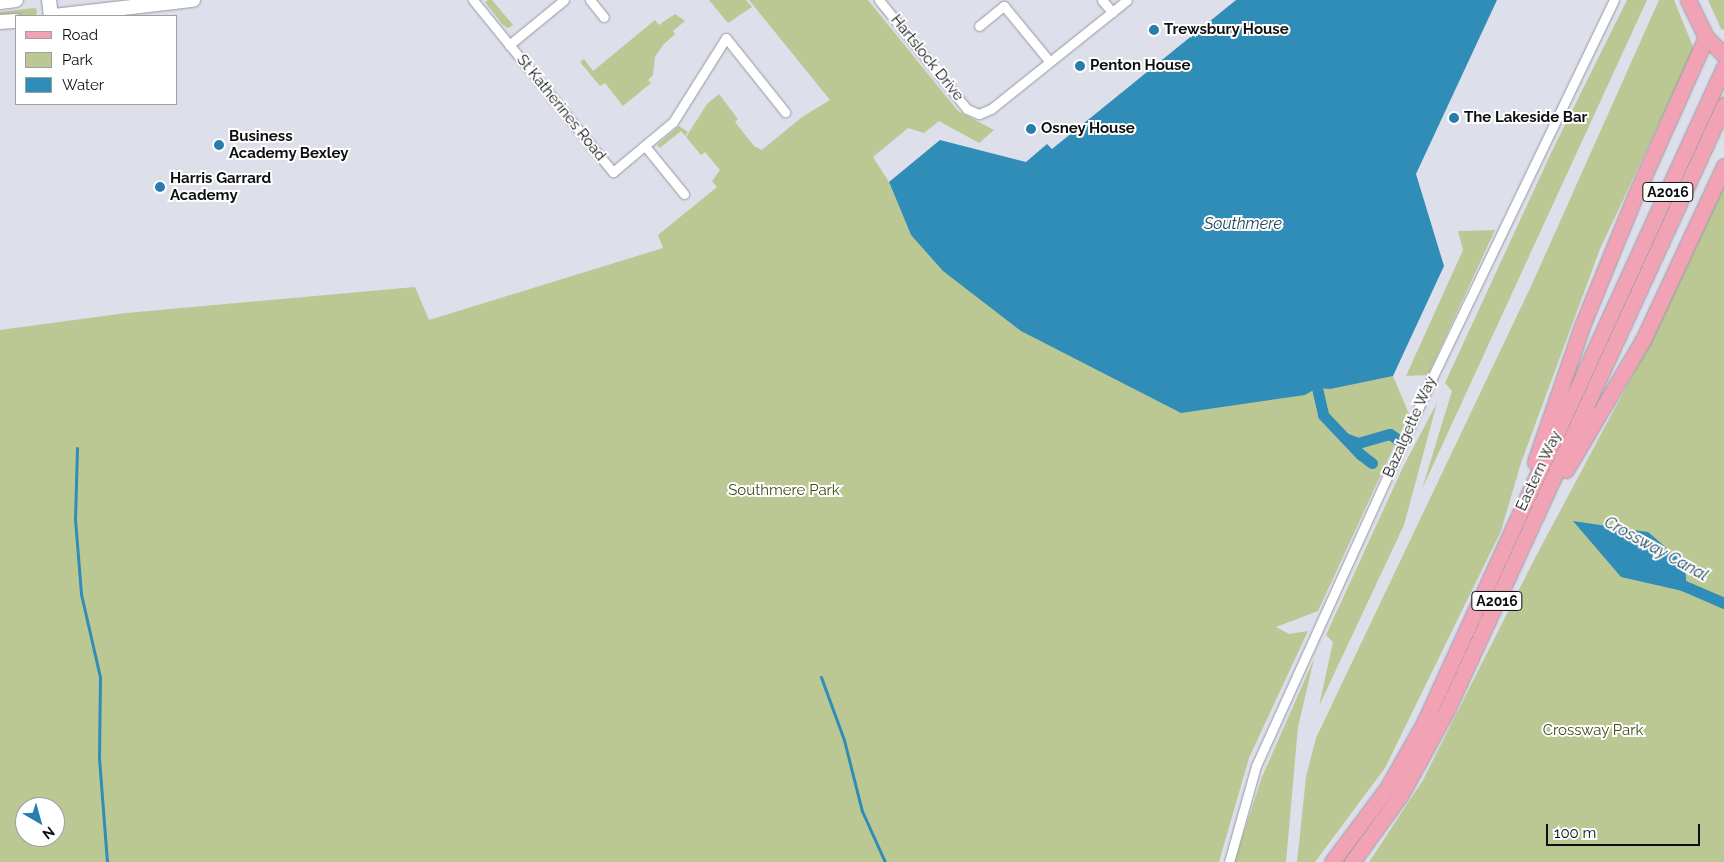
<!DOCTYPE html>
<html>
<head>
<meta charset="utf-8">
<style>
  body { margin:0 }
  #map { position:relative; width:1724px; height:862px; overflow:hidden; background:#dddfea; font-family:Raleway,sans-serif }
  div>[style] { position:absolute }
  [style*='--x'] { left:calc(var(--x)*1px); top:calc(var(--y)*1px); width:calc(var(--w)*1px); rotate:calc(var(--a)*1deg) }
  .green>* { inset:0; background:#bbc894 }
  .water>* { inset:0; background:#308db7 }
  .stream>* { height:3px; margin:-1.5px; padding:0 1.5px; transform-origin:1.5px; border-radius:1.5px; background:#308db7 }
  .canal>* { height:11px; margin:-5.5px; padding:0 5.5px; transform-origin:5.5px; border-radius:5.5px; background:#308db7 }
  .roads { filter:drop-shadow(0 0 1px #9699a3) drop-shadow(0 0 1px #9699a3) }
  .street>* { height:9px; margin:-4.5px; padding:0 4.5px; transform-origin:4.5px; border-radius:4.5px; background:#fff }
  .secondary>* { height:14px; margin:-7px; padding:0 7px; transform-origin:7px; border-radius:7px; background:#fff }
  .primary>* { height:15px; margin:-7.5px; padding:0 7.5px; transform-origin:7.5px; border-radius:7.5px; background:#f1a3b5 }
  .dots>* { width:14px; height:14px; translate:-50% -50%; box-sizing:border-box; border:2px solid #fff; border-radius:50% }
  span { translate:-50% -50%; white-space:nowrap; text-align:center; line-height:1.15; -webkit-text-stroke:4px #fff; paint-order:stroke }
  .shield-label span { padding:1px 4px; background:#fff; border:1px solid; border-radius:4px; -webkit-text-stroke-width:0 }
  .shield-label { font-size:14px; color:#0e0f12; font-weight:700 }
  .poi-label { font-size:15px; color:#0e0f12; font-weight:700 }
  .left { translate:0 -50%; text-align:left }
  .street-label { font-size:15px; color:#0e0f12 }
  .park-label { font-size:15px; color:#424d13 }
  .water-label { font-size:16px; color:#1f4659; font-style:italic }
  .legend { position:absolute; left:15px; top:15px; width:162px; height:90px; box-sizing:border-box; background:#fff; border:1px solid #9f9fa0; margin:0; padding:6px 9px; list-style:none; font-size:15px; color:#0e0f12 }
  .legend li { display:flex; align-items:center; gap:10px; height:25px }
  .legend b { width:25px; border:1px solid #9f9fa0 }
  .north { position:absolute; left:15px; top:797px; width:50px; height:50px; box-sizing:border-box; background:#fff; border:1px solid #9f9fa0; border-radius:50%; rotate:142deg; font-size:14px; font-weight:700; line-height:20px; text-align:center; color:#0e0f12 }
  .north::after { content:''; display:block; margin:auto; width:18px; height:22px; background:#277dac; clip-path:polygon(50% 0,100% 100%,50% 72%,0 100%) }
  .scale { position:absolute; left:1546px; top:824px; width:154px; height:22px; box-sizing:border-box; border:2px solid #0e0f12; border-top:0; padding-left:6px; font-size:15px; line-height:18px; white-space:nowrap; color:#0e0f12; -webkit-text-stroke:4px #fff; paint-order:stroke }
</style>
</head>
<body>
<div id="map">
  <div class="green">
    <i style="clip-path:polygon(488px 0,492px 0,513px 25px,508px 28px,503px 25px,485px 2px)"></i>
    <i style="clip-path:polygon(709px 0,746px 0,752px 7px,728px 23px)"></i>
    <i style="clip-path:polygon(evenodd,749px 0,868px 0,958px 111px,994px 130px,979px 143px,939px 121px,924px 133px,908px 128px,873px 157px,889px 182px,911px 235px,1181px 413px,1393px 376px,1409px 414px,1318px 611px,1276px 627px,1289px 634px,1308px 631px,1249px 758px,1219px 862px,0 862px,0 330px,126px 313px,415px 287px,429px 320px,663px 248px,658px 235px,717px 187px,712px 181px,720px 170px,705px 152px,701px 155px,686px 137px,707px 104px,719px 94px,738px 119px,735px 122px,754px 146px,762px 150px,802px 117px,830px 100px,749px 0,25px 807px,55px 807px,55px 837px,25px 837px,25px 807px)"></i>
    <i style="clip-path:polygon(1627px 0,1647px 0,1422px 489px,1452px 391px,1445px 383px,1552px 151px)"></i>
    <i style="clip-path:polygon(1659px 0,1674px 0,1694px 49px,1600px 249px,1521px 463px,1501px 531px,1385px 768px,1315px 862px,1297px 862px,1306px 777px,1316px 738px,1533px 282px)"></i>
    <i style="clip-path:polygon(1708px 0,1724px 0,1724px 30px,1721px 29px)"></i>
    <i style="clip-path:polygon(34px 8px,37px 9px,36px 15px,0 19px,0 12px)"></i>
    <i style="clip-path:polygon(675px 14px,685px 21px,673px 31px,675px 34px,663px 45px,655px 57px,653px 75px,648px 80px,651px 83px,623px 106px,605px 83px,600px 86px,580px 62px,584px 59px,593px 71px,655px 20px,659px 25px)"></i>
    <i style="clip-path:polygon(679px 126px,688px 132px,685px 136px,681px 131px,660px 148px,657px 145px)"></i>
    <i style="clip-path:polygon(1724px 186px,1724px 862px,1369px 862px,1423px 780px,1535px 558px,1655px 333px)"></i>
    <i style="clip-path:polygon(1495px 230px,1428px 375px,1406px 376px,1463px 250px,1458px 231px)"></i>
    <i style="clip-path:polygon(1437px 403px,1404px 525px,1319px 706px,1333px 642px,1326px 635px,1403px 467px)"></i>
    <i style="clip-path:polygon(1314px 659px,1298px 727px,1286px 862px,1234px 862px,1262px 777px)"></i>
  </div>
  <div class="water">
    <i style="clip-path:polygon(1236px 0,1497px 0,1416px 174px,1444px 266px,1393px 376px,1330px 389px,1317px 388px,1305px 395px,1181px 413px,1021px 331px,943px 271px,911px 235px,889px 182px,940px 140px,1026px 162px,1047px 144px,1052px 149px)"></i>
    <i style="clip-path:polygon(1573px 521px,1648px 532px,1685px 564px,1687px 592px,1621px 577px)"></i>
  </div>
  <div class="stream">
    <i style="--x:77;--y:448;--w:71;--a:91.6"></i>
    <i style="--x:75;--y:519;--w:75;--a:85.4"></i>
    <i style="--x:81;--y:594;--w:85;--a:77.1"></i>
    <i style="--x:100;--y:677;--w:81;--a:90.7"></i>
    <i style="--x:99;--y:758;--w:104;--a:85.6"></i>
    <i style="--x:821;--y:677;--w:67;--a:69.9"></i>
    <i style="--x:844;--y:740;--w:73;--a:75.8"></i>
    <i style="--x:862;--y:811;--w:56;--a:65.7"></i>
  </div>
  <div class="canal">
    <i style="--x:1317;--y:388;--w:28;--a:77"></i>
    <i style="--x:1323;--y:415;--w:54;--a:46.5"></i>
    <i style="--x:1360;--y:454;--w:15;--a:37"></i>
    <i style="--x:1347;--y:439;--w:12;--a:20"></i>
    <i style="--x:1358;--y:443;--w:33;--a:-16"></i>
    <i style="--x:1390;--y:434;--w:9;--a:36"></i>
    <i style="--x:1673;--y:581;--w:56;--a:23.3"></i>
  </div>
  <div class="roads">
    <div class="street">
      <i style="--x:473;--y:0;--w:222;--a:50.9"></i>
      <i style="--x:613;--y:172;--w:78;--a:-39.8"></i>
      <i style="--x:673;--y:122;--w:99;--a:-57.8"></i>
      <i style="--x:726;--y:38;--w:95;--a:51.4"></i>
      <i style="--x:590;--y:0;--w:22;--a:51"></i>
      <i style="--x:879;--y:0;--w:140;--a:51.1"></i>
      <i style="--x:967;--y:109;--w:13;--a:23"></i>
      <i style="--x:979;--y:114;--w:13;--a:-23"></i>
      <i style="--x:991;--y:109;--w:174;--a:-38.7"></i>
      <i style="--x:1102;--y:0;--w:16;--a:50"></i>
      <i style="--x:979;--y:26;--w:32;--a:-39"></i>
      <i style="--x:1004;--y:6;--w:72;--a:50.6"></i>
      <i style="--x:509;--y:45;--w:71;--a:-39.3"></i>
      <i style="--x:645;--y:146;--w:62;--a:50.9"></i>
      <i style="--x:1229;--y:862;--w:100;--a:-74.3"></i>
      <i style="--x:1256;--y:766;--w:424;--a:-65.6"></i>
      <i style="--x:1431;--y:380;--w:422;--a:-64.3"></i>
    </div>
    <div class="secondary">
      <i style="--x:49;--y:0;--w:16;--a:83"></i>
      <i style="--x:0;--y:2;--w:16;--a:-7"></i>
      <i style="--x:54;--y:16;--w:140;--a:-6.6"></i>
      <i style="--x:0;--y:22;--w:16;--a:-4"></i>
    </div>
    <div class="primary">
      <i style="--x:1688;--y:0;--w:41;--a:64.1"></i>
      <i style="--x:1706;--y:37;--w:25;--a:45"></i>
      <i style="--x:1535;--y:462;--w:144;--a:-70.9"></i>
      <i style="--x:1582;--y:326;--w:140;--a:-67.8"></i>
      <i style="--x:1635;--y:196;--w:174;--a:-65.9"></i>
      <i style="--x:1566;--y:470;--w:151;--a:-59.4"></i>
      <i style="--x:1643;--y:340;--w:192;--a:-65"></i>
      <i style="--x:1332;--y:862;--w:94;--a:-53.3"></i>
      <i style="--x:1388;--y:787;--w:73;--a:-60.6"></i>
      <i style="--x:1424;--y:723;--w:721;--a:-65.42"></i>
      <i style="--x:1352;--y:862;--w:82;--a:-54"></i>
      <i style="--x:1400;--y:796;--w:96;--a:-61.3"></i>
      <i style="--x:1446;--y:712;--w:668;--a:-65.39"></i>
    </div>
  </div>
  <div class="dots">
    <i style="left:1154px;top:30px;background:#277dac"></i>
    <i style="left:1080px;top:66px;background:#277dac"></i>
    <i style="left:1454px;top:118px;background:#277dac"></i>
    <i style="left:1031px;top:129px;background:#277dac"></i>
    <i style="left:219px;top:145px;background:#277dac"></i>
    <i style="left:160px;top:187px;background:#277dac"></i>
  </div>
  <div class="shield-label">
    <span style="left:1668px;top:192px">A2016</span>
    <span style="left:1497px;top:601px">A2016</span>
  </div>
  <div class="poi-label">
    <span class="left" style="left:1164px;top:30px">Trewsbury House</span>
    <span class="left" style="left:1090px;top:66px">Penton House</span>
    <span class="left" style="left:1464px;top:118px">The Lakeside Bar</span>
    <span class="left" style="left:1041px;top:129px">Osney House</span>
    <span class="left" style="left:229px;top:145px">Business<br>Academy Bexley</span>
    <span class="left" style="left:170px;top:187px">Harris Garrard<br>Academy</span>
  </div>
  <div class="street-label">
    <span style="left:927px;top:58px;rotate:51deg">Hartslock Drive</span>
    <span style="left:561px;top:108px;rotate:51deg">St Katherines Road</span>
    <span style="left:1410px;top:427px;rotate:-66deg">Bazalgette Way</span>
    <span style="left:1539px;top:471px;rotate:-65deg">Eastern Way</span>
  </div>
  <div class="park-label">
    <span style="left:784px;top:491px">Southmere Park</span>
    <span style="left:1593px;top:731px">Crossway Park</span>
  </div>
  <div class="water-label">
    <span style="left:1243px;top:224px">Southmere</span>
    <span style="left:1656px;top:549px;rotate:29deg">Crossway Canal</span>
  </div>
  <ul class="legend">
  <li><b style="height:6px;background:#f1a3b5"></b>Road</li>
  <li><b style="height:14px;background:#bbc894"></b>Park</li>
  <li><b style="height:14px;background:#308db7"></b>Water</li>
  </ul>
  <div class="north">N</div>
  <div class="scale">100 m</div>
</div>
</body>
</html>
